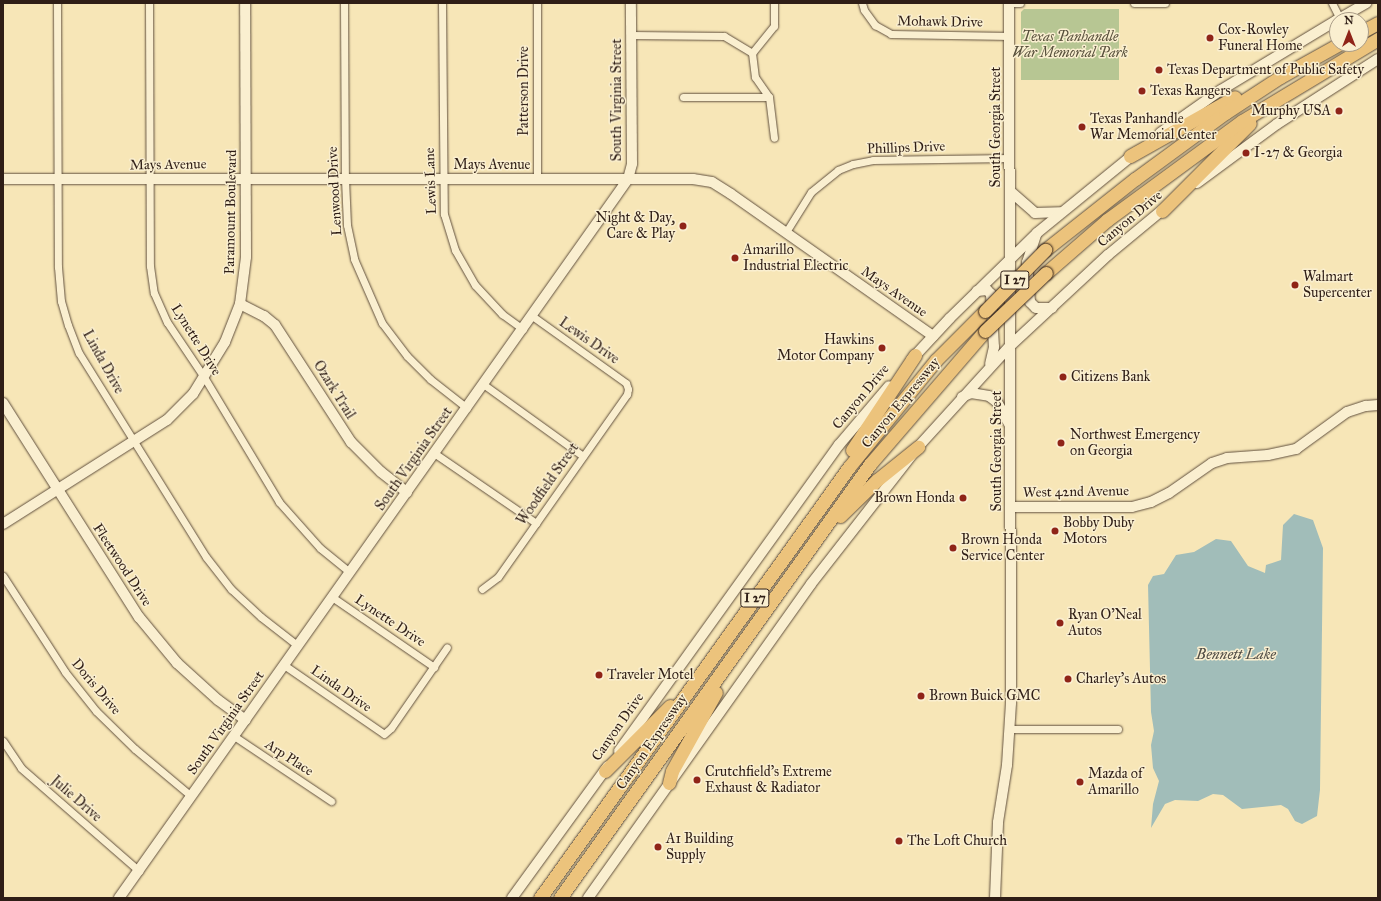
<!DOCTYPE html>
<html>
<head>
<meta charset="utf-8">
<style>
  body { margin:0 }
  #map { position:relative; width:1381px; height:901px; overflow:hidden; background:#f7e6b7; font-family:"IM FELL Great Primer",serif }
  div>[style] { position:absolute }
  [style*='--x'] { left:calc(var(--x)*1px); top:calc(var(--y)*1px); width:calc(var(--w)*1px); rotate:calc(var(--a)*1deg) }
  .green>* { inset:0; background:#b7c693 }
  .water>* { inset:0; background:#a1bdb9 }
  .roads { filter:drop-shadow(0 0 1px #61503e) drop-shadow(0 0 1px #61503e) }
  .street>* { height:7px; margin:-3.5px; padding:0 3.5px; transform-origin:3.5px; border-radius:3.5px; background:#faefd0 }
  .secondary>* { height:10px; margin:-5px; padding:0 5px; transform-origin:5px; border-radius:5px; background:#faefd0 }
  .highway>* { height:13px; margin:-6.5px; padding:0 6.5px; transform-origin:6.5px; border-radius:6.5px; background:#ecc37c }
  .bridges { filter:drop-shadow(0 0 1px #2f1e16) drop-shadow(0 0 1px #2f1e16) }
  .highway-bridge>* { height:13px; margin:-6.5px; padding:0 6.5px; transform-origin:6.5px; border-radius:6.5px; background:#ecc37c }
  .dots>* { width:11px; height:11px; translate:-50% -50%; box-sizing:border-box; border:2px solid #faefd0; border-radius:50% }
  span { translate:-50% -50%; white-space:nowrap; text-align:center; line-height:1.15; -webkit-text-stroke:3px #faefd0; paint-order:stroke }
  .shield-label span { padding:1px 3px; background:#faefd0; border:1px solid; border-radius:3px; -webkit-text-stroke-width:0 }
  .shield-label { font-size:13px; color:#2f1e16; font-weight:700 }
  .street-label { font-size:14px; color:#2f1e16 }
  .poi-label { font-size:14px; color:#2f1e16 }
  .left { translate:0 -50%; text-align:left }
  .right { translate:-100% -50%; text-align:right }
  .park-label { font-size:14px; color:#58503c; font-style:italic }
  .water-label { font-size:15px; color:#514e47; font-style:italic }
  .frame { position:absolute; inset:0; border:4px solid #2f1e16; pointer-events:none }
  .north { position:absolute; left:1329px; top:12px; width:40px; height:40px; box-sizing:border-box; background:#faefd0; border:1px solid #a99b86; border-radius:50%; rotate:0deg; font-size:11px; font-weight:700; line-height:16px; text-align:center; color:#2f1e16 }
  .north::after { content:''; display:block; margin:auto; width:14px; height:18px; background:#8f2418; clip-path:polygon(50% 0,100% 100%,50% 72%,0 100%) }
</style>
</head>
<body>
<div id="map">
  <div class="green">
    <i style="clip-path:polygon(1024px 9px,1119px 9px,1119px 80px,1021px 80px,1021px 12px)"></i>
  </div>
  <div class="water">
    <i style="clip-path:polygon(1294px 514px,1313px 520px,1323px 548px,1320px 790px,1317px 816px,1302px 824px,1295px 821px,1288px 809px,1281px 805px,1242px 809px,1223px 795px,1213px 794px,1198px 801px,1175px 800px,1165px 804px,1151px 828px,1153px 804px,1159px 781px,1153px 768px,1151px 745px,1154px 731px,1151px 712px,1148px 585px,1153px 576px,1164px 574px,1176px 555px,1194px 552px,1216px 539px,1231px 541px,1248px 566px,1265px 573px,1266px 565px,1281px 560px,1283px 525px)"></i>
  </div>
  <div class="roads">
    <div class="street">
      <i style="--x:57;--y:3;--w:264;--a:89.8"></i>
      <i style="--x:58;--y:267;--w:34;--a:85"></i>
      <i style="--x:61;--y:301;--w:25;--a:74"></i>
      <i style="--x:68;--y:325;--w:30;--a:69"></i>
      <i style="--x:79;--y:353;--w:240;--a:58.1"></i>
      <i style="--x:206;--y:557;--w:41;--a:52"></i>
      <i style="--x:231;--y:589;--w:41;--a:43"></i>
      <i style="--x:261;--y:617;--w:46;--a:37.9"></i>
      <i style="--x:149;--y:3;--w:263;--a:89.8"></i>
      <i style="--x:150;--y:266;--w:27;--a:82"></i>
      <i style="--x:154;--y:293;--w:32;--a:66"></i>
      <i style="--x:167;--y:322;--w:66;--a:56.1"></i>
      <i style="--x:204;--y:377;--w:146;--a:59"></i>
      <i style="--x:279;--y:502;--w:62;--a:48.3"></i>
      <i style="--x:320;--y:548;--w:38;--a:39"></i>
      <i style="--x:344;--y:3;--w:176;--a:89.7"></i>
      <i style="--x:345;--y:179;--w:46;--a:87.5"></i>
      <i style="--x:347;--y:225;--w:35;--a:78"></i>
      <i style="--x:354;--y:259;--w:70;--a:66.4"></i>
      <i style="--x:382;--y:323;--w:41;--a:52.9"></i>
      <i style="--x:407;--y:356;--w:33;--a:45"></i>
      <i style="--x:430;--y:379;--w:47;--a:38.1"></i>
      <i style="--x:442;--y:3;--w:211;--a:89.5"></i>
      <i style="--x:444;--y:214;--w:38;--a:73"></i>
      <i style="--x:455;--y:250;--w:40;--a:60.3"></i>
      <i style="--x:475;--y:285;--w:40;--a:47"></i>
      <i style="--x:502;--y:314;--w:26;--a:36"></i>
      <i style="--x:537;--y:3;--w:177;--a:90"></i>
      <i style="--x:862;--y:3;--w:7;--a:74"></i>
      <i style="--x:864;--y:10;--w:19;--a:54"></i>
      <i style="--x:875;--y:25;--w:18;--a:29"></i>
      <i style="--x:891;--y:34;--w:119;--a:1"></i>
      <i style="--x:1009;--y:3;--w:11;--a:0"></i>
      <i style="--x:1134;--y:3;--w:31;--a:0"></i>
      <i style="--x:1332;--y:3;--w:18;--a:63"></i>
      <i style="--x:631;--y:35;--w:93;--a:0.6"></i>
      <i style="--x:724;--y:36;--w:33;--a:31"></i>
      <i style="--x:752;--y:53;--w:35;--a:-51"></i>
      <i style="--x:774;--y:26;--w:23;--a:-90"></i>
      <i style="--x:752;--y:53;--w:24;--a:83"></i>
      <i style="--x:755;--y:77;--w:24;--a:55"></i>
      <i style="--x:769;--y:97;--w:41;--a:83"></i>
      <i style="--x:683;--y:97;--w:86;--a:0"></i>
      <i style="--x:786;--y:232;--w:47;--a:-58"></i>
      <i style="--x:811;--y:192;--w:35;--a:-39"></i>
      <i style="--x:838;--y:170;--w:16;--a:-22"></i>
      <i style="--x:853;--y:164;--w:20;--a:-11"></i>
      <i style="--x:873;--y:160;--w:137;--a:-0.8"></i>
      <i style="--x:483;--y:384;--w:123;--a:35.8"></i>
      <i style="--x:434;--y:453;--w:124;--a:34.5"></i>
      <i style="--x:3;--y:576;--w:114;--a:57.1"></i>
      <i style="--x:65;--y:672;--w:50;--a:51.5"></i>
      <i style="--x:96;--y:711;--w:54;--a:44.3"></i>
      <i style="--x:135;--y:749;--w:73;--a:40"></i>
      <i style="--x:482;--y:589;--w:20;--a:-37"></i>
      <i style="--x:498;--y:577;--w:224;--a:-54.8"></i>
      <i style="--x:627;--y:394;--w:5;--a:-79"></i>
      <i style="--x:628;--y:389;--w:6;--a:-108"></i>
      <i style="--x:626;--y:383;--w:115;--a:-144.5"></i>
      <i style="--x:332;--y:597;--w:124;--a:34.5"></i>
      <i style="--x:284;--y:665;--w:121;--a:34.6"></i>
      <i style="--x:384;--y:734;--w:9;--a:-41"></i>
      <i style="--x:391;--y:728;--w:98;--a:-55.3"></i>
      <i style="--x:1010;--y:729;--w:108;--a:0"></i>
      <i style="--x:234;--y:736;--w:117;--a:33.8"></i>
      <i style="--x:3;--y:741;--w:32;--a:56"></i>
      <i style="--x:21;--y:768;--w:157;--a:41.1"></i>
    </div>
    <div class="secondary">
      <i style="--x:1337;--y:20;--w:34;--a:-30"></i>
      <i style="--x:1160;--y:133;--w:75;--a:-35.2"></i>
      <i style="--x:1221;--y:90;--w:135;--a:-31.1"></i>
      <i style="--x:3;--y:179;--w:690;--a:0"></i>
      <i style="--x:693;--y:179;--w:19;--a:9"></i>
      <i style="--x:712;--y:182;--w:22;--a:32"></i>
      <i style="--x:731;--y:194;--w:247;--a:35.1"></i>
      <i style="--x:1197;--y:183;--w:99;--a:-36.4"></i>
      <i style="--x:1277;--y:124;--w:120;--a:-32.8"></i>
      <i style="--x:1010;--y:191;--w:33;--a:41"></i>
      <i style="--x:1035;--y:213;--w:25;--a:-2"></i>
      <i style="--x:1036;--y:235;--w:28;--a:108"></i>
      <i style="--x:1027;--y:262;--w:40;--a:85.7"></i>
      <i style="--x:1030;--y:302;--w:8;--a:45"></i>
      <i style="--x:1036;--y:308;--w:16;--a:0"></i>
      <i style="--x:977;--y:291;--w:10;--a:-6"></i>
      <i style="--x:987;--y:290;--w:6;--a:45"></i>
      <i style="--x:991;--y:294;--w:53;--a:86.8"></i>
      <i style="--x:994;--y:347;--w:17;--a:103"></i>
      <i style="--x:240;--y:304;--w:27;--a:27"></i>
      <i style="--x:264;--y:316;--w:14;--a:39"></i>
      <i style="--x:275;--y:325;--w:140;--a:57"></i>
      <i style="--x:351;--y:442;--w:42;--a:45"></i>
      <i style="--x:381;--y:472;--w:33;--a:38"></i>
      <i style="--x:911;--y:360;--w:57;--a:-47.1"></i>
      <i style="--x:950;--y:318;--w:122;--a:-44.3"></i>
      <i style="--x:1037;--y:233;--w:127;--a:-39.2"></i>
      <i style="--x:962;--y:397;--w:10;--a:-24"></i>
      <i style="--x:971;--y:393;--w:18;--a:9"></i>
      <i style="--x:989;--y:396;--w:10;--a:37"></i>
      <i style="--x:997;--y:402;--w:26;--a:61"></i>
      <i style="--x:3;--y:403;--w:254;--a:57.6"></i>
      <i style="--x:139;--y:617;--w:60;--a:50.4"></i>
      <i style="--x:177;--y:663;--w:55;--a:42.1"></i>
      <i style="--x:218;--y:700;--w:34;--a:36"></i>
      <i style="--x:1011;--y:507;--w:121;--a:0"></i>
      <i style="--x:1132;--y:507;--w:20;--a:-15"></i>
      <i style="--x:1151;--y:502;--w:20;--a:-27"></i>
      <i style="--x:1169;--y:493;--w:52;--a:-34.9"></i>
      <i style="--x:1212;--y:463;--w:16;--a:-18"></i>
      <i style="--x:1227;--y:458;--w:41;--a:-4.2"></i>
      <i style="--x:1268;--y:455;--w:29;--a:-12"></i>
      <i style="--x:1296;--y:449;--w:63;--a:-36"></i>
      <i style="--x:1347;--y:412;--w:20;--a:-18"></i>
      <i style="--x:1366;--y:406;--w:12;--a:-5"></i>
      <i style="--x:3;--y:524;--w:194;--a:-32.4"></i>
      <i style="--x:167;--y:420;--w:37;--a:-45"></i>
      <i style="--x:193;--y:394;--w:61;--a:-58.4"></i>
      <i style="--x:225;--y:342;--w:41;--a:-68.5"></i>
      <i style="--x:240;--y:304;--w:47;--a:-82.7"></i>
      <i style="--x:246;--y:257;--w:254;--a:-90.2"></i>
      <i style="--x:619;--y:751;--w:377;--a:-54.3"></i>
      <i style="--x:839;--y:445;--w:77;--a:-49.7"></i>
      <i style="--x:119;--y:898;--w:881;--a:-54.7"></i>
      <i style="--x:628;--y:179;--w:16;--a:-75"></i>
      <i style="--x:632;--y:164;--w:161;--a:-90.4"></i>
      <i style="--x:512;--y:898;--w:163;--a:-54"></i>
      <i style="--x:588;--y:898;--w:385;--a:-54.6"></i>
      <i style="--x:811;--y:584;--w:174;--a:-52"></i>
      <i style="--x:918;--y:447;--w:137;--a:-47.7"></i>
      <i style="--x:1010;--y:346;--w:134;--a:-42.9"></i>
      <i style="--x:1108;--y:255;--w:77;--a:-39.7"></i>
      <i style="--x:995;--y:898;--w:76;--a:-87.7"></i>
      <i style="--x:998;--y:822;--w:58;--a:-81"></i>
      <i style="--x:1007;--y:765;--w:62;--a:-86.3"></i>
      <i style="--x:1011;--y:703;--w:700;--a:-90.16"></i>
    </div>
    <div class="highway">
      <i style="--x:1361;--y:32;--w:19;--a:-28"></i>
      <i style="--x:1130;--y:156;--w:120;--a:-29.3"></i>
      <i style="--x:1162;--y:211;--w:124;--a:-45"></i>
      <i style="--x:1045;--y:250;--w:115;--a:-38.3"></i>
      <i style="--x:1135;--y:179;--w:112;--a:-36.3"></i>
      <i style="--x:1225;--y:113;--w:66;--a:-33.2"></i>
      <i style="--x:1280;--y:77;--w:68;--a:-29.2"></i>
      <i style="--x:1046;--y:273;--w:81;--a:-41"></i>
      <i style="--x:1107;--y:220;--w:167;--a:-36.3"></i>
      <i style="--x:1242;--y:121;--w:159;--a:-31.1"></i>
      <i style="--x:852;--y:450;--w:114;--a:-56.4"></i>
      <i style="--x:840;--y:516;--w:52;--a:-44.2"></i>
      <i style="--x:877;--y:480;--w:53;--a:-38.8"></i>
      <i style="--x:605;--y:771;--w:92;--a:-45"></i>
      <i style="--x:669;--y:783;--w:12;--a:-76"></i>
      <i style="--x:672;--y:771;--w:90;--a:-60.9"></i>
      <i style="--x:540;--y:898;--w:530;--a:-54.36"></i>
      <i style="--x:849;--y:467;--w:138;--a:-50.9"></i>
      <i style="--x:936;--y:360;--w:69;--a:-45"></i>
      <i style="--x:560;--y:898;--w:533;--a:-54.46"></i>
      <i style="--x:870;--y:464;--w:176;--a:-49.2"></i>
    </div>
  </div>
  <div class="bridges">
    <div class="highway-bridge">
      <i style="--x:985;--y:311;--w:86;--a:-45.5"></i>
      <i style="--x:985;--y:331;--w:84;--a:-43.6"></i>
    </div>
  </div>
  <div class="dots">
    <i style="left:1210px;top:38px;background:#8f2418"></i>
    <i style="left:1159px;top:70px;background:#8f2418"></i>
    <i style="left:1142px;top:91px;background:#8f2418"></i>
    <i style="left:1339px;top:111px;background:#8f2418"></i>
    <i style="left:1082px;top:127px;background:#8f2418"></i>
    <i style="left:1246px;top:153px;background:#8f2418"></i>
    <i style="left:683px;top:226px;background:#8f2418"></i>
    <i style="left:735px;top:258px;background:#8f2418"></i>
    <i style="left:1295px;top:285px;background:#8f2418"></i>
    <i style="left:882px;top:348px;background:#8f2418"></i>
    <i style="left:1063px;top:377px;background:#8f2418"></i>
    <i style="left:1061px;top:443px;background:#8f2418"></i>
    <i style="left:963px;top:498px;background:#8f2418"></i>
    <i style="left:1055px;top:531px;background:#8f2418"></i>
    <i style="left:953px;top:548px;background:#8f2418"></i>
    <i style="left:1060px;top:623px;background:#8f2418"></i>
    <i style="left:599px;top:675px;background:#8f2418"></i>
    <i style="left:1068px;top:679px;background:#8f2418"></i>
    <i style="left:921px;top:696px;background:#8f2418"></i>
    <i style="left:697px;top:780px;background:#8f2418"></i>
    <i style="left:1080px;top:782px;background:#8f2418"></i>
    <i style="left:899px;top:841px;background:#8f2418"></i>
    <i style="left:658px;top:847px;background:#8f2418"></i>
  </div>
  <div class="shield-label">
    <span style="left:1015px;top:280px">I 27</span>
    <span style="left:755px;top:598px">I 27</span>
  </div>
  <div class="street-label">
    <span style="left:940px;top:22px;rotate:1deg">Mohawk Drive</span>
    <span style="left:524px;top:91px;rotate:-90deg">Patterson Drive</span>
    <span style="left:617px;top:100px;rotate:-90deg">South Virginia Street</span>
    <span style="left:996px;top:127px;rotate:-90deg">South Georgia Street</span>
    <span style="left:906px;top:148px;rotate:-2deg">Phillips Drive</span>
    <span style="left:168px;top:165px;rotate:-1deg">Mays Avenue</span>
    <span style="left:492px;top:165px">Mays Avenue</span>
    <span style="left:431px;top:181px;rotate:-92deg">Lewis Lane</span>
    <span style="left:335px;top:191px;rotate:-93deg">Lenwood Drive</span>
    <span style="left:231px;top:212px;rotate:-89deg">Paramount Boulevard</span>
    <span style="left:1130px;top:219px;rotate:-40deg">Canyon Drive</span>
    <span style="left:894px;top:292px;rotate:35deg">Mays Avenue</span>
    <span style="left:196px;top:340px;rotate:58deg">Lynette Drive</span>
    <span style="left:589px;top:341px;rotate:35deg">Lewis Drive</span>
    <span style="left:103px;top:362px;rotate:61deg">Linda Drive</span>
    <span style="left:334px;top:390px;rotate:58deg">Ozark Trail</span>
    <span style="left:861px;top:397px;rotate:-50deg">Canyon Drive</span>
    <span style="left:901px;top:403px;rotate:-50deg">Canyon Expressway</span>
    <span style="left:997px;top:451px;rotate:-90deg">South Georgia Street</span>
    <span style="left:414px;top:459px;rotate:-55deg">South Virginia Street</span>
    <span style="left:548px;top:484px;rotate:-55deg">Woodfield Street</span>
    <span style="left:1076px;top:492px;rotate:-1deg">West 42nd Avenue</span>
    <span style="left:122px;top:565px;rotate:57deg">Fleetwood Drive</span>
    <span style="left:390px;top:621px;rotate:34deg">Lynette Drive</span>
    <span style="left:96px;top:687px;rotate:50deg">Doris Drive</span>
    <span style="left:341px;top:689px;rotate:35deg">Linda Drive</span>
    <span style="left:226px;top:723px;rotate:-55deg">South Virginia Street</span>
    <span style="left:618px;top:727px;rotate:-55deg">Canyon Drive</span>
    <span style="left:652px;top:742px;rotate:-55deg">Canyon Expressway</span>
    <span style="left:289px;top:758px;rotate:33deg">Arp Place</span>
    <span style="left:76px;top:799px;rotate:41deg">Julie Drive</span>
  </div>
  <div class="poi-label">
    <span class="left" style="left:1218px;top:38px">Cox-Rowley<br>Funeral Home</span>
    <span class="left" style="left:1167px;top:70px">Texas Department of Public Safety</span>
    <span class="left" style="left:1150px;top:91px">Texas Rangers</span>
    <span class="right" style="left:1331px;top:111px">Murphy USA</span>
    <span class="left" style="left:1090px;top:127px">Texas Panhandle<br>War Memorial Center</span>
    <span class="left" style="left:1254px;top:153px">I-27 &amp; Georgia</span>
    <span class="right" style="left:675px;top:226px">Night &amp; Day,<br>Care &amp; Play</span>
    <span class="left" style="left:743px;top:258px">Amarillo<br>Industrial Electric</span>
    <span class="left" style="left:1303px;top:285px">Walmart<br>Supercenter</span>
    <span class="right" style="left:874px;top:348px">Hawkins<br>Motor Company</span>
    <span class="left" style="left:1071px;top:377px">Citizens Bank</span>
    <span class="left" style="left:1070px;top:443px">Northwest Emergency<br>on Georgia</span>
    <span class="right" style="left:955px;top:498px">Brown Honda</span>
    <span class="left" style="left:1063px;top:531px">Bobby Duby<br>Motors</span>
    <span class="left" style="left:961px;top:548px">Brown Honda<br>Service Center</span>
    <span class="left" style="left:1068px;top:623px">Ryan O'Neal<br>Autos</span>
    <span class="left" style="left:607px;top:675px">Traveler Motel</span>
    <span class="left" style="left:1076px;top:679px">Charley's Autos</span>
    <span class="left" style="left:929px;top:696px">Brown Buick GMC</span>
    <span class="left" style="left:705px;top:780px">Crutchfield's Extreme<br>Exhaust &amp; Radiator</span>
    <span class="left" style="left:1088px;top:782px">Mazda of<br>Amarillo</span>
    <span class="left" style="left:666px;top:847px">A1 Building<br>Supply</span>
    <span class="left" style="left:907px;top:841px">The Loft Church</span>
  </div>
  <div class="park-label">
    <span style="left:1070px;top:45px">Texas Panhandle<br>War Memorial Park</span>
  </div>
  <div class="water-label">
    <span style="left:1236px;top:655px">Bennett Lake</span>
  </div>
  <div class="frame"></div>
  <div class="north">N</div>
</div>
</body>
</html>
